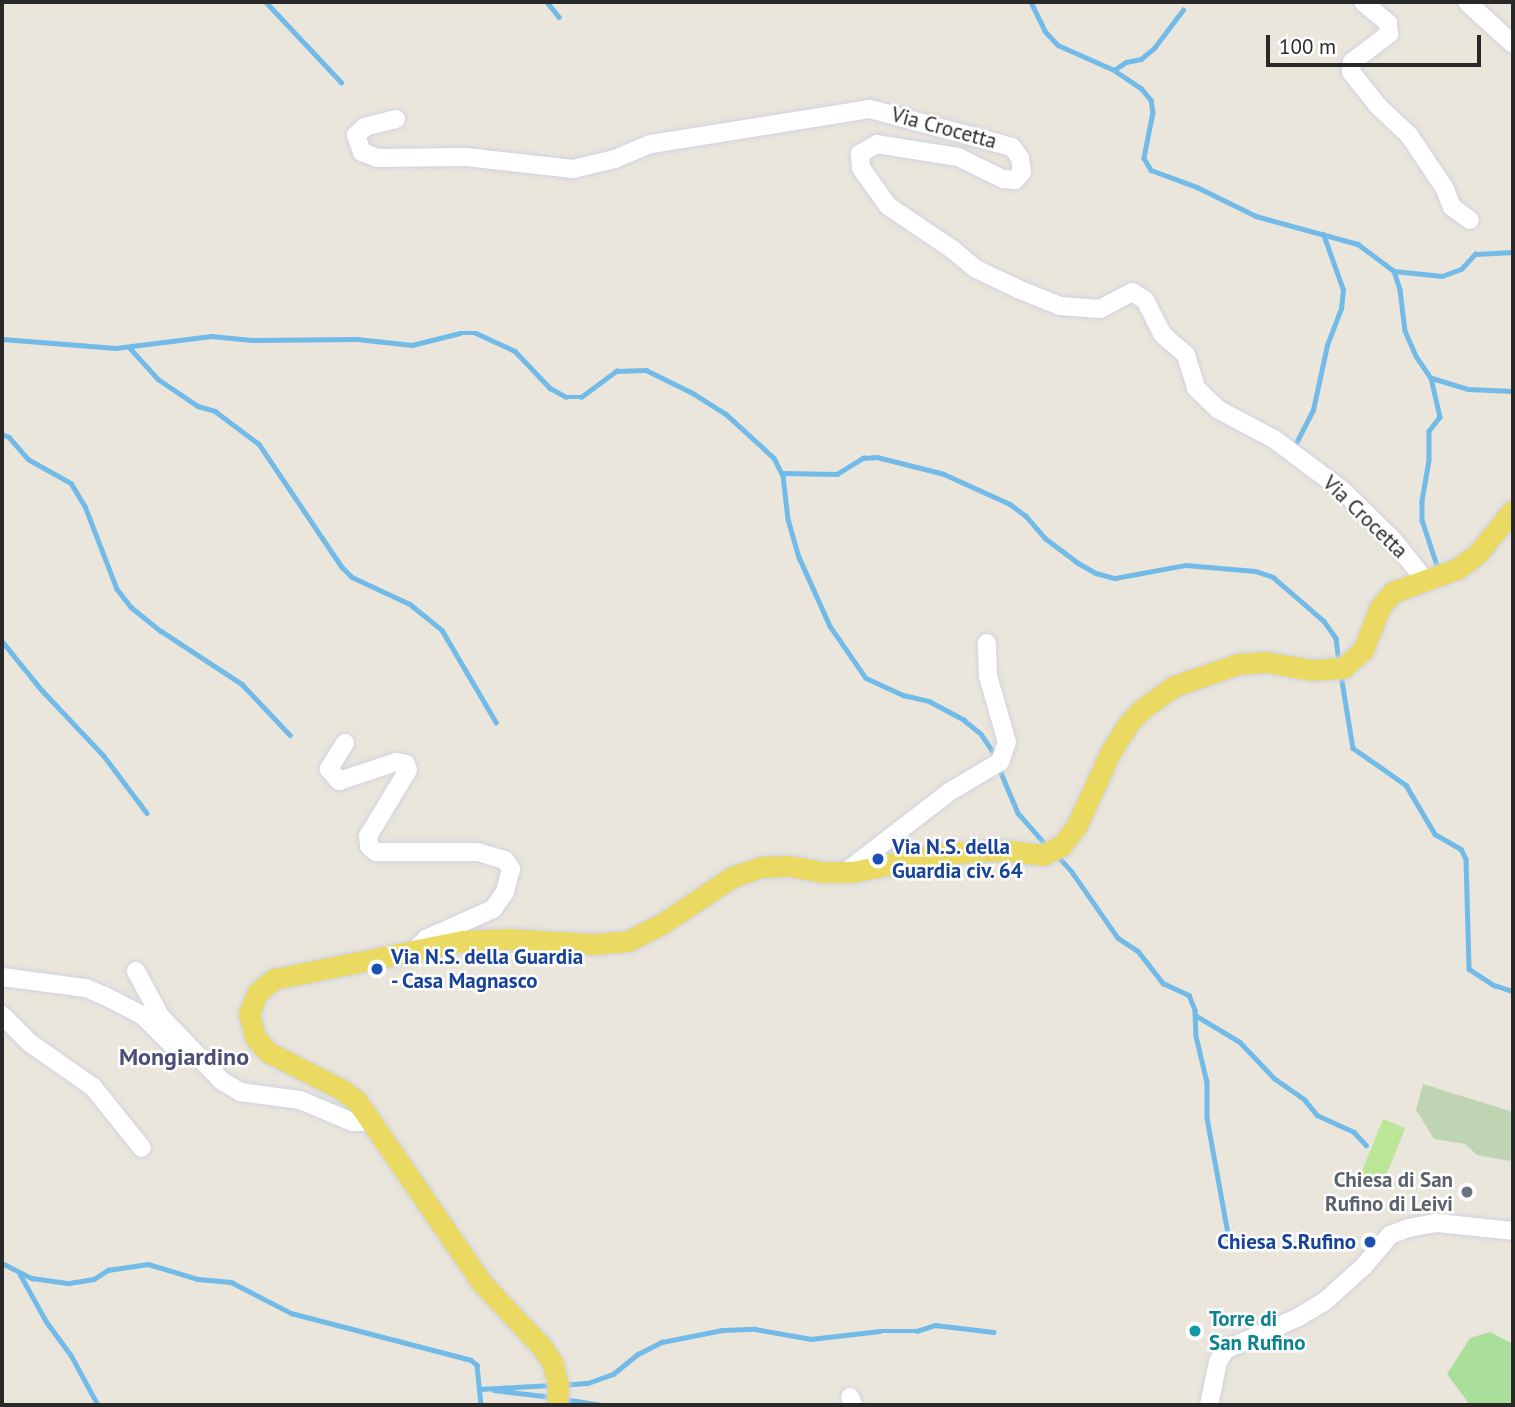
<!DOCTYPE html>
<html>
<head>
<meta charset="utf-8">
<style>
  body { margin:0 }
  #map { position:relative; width:1515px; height:1407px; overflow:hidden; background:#ebe6db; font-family:"PT Sans",sans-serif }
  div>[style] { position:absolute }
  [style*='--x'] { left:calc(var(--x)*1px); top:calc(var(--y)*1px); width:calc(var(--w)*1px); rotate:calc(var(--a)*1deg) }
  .green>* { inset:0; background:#a9df9a }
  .cemetery>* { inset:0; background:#bfd4b3 }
  .pitch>* { inset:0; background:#bae696; transform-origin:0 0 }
  .stream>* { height:4.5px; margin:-2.25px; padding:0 2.25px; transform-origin:2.25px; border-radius:2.25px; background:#72bbe8 }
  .roads { filter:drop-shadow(0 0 2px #d0d2e1) drop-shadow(0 0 2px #d0d2e1) }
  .minor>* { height:18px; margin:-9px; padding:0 9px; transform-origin:9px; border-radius:9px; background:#fff }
  .major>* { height:21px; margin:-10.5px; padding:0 10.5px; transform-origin:10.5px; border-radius:10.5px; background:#eada61 }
  .dots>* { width:19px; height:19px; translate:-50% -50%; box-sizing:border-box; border:4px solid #fff; border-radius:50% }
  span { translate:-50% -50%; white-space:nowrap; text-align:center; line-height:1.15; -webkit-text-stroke:5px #fff; paint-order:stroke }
  .street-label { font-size:21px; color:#292929 }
  .transit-label { font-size:21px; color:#164399; font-weight:700 }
  .left { translate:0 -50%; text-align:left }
  .right { translate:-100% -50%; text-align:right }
  .worship-label { font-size:21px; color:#5b616d; font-weight:700 }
  .culture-label { font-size:21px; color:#0d838f; font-weight:700 }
  .quarter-label { font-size:24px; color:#4c4e77; font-weight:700 }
  .frame { position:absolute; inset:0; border:4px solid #292929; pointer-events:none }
  .scale { position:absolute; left:1266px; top:35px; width:215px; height:32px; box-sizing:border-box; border:4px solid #292929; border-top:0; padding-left:9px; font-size:21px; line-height:24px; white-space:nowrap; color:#292929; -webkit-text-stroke:5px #fff; paint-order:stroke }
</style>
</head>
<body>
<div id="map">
  <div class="green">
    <i style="clip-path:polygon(1490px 1332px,1513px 1344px,1513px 1405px,1470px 1405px,1447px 1374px,1470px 1338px)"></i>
  </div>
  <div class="cemetery">
    <i style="clip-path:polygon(1423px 1084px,1513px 1112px,1513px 1153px,1510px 1161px,1477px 1155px,1465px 1144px,1434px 1139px,1416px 1110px)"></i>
  </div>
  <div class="pitch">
    <i style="left:1383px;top:1119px;width:24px;height:64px;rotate:22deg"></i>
  </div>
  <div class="stream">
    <i style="--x:266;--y:2;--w:110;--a:46.8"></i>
    <i style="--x:547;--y:2;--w:19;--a:51"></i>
    <i style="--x:1031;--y:2;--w:32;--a:64"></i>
    <i style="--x:1045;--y:31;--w:19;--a:47"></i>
    <i style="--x:1058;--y:45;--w:61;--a:24.1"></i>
    <i style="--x:1114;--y:70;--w:32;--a:34"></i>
    <i style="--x:1141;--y:88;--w:16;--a:50"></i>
    <i style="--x:1151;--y:100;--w:12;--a:81"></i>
    <i style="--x:1153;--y:112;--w:47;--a:101.1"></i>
    <i style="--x:1144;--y:158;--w:14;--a:60"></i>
    <i style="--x:1151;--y:170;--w:49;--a:20.3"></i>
    <i style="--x:1197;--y:187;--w:66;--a:26.2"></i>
    <i style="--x:1256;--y:216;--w:106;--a:15.4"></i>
    <i style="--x:1358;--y:244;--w:45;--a:36.9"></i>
    <i style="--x:1394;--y:271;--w:20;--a:72"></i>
    <i style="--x:1400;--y:290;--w:41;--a:83"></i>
    <i style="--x:1405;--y:331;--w:27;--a:66"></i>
    <i style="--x:1416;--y:356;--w:27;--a:56"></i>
    <i style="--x:1431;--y:378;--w:40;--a:77"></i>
    <i style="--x:1440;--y:417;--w:18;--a:128"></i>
    <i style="--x:1429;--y:431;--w:29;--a:90"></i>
    <i style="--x:1429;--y:460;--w:42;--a:99.7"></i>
    <i style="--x:1422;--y:501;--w:19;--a:90"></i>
    <i style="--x:1422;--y:520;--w:54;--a:71.6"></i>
    <i style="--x:1114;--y:70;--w:14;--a:-34"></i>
    <i style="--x:1126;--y:62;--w:15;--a:-11"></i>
    <i style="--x:1141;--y:59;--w:17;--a:-40"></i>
    <i style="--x:1154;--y:48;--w:48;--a:-52.7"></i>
    <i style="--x:1394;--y:271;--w:48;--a:5.9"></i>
    <i style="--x:1442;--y:276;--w:20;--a:-20"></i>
    <i style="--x:1461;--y:269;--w:21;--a:-47"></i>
    <i style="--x:1475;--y:254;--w:38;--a:-3"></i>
    <i style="--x:2;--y:339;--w:114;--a:4.5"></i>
    <i style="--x:116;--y:348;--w:96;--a:-7.2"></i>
    <i style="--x:211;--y:336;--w:41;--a:5.6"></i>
    <i style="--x:252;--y:340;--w:105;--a:-0.5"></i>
    <i style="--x:357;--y:339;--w:55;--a:6.2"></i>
    <i style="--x:412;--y:345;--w:49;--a:-14"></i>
    <i style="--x:460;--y:333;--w:16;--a:0"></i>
    <i style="--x:476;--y:333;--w:43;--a:24.8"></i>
    <i style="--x:515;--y:351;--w:51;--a:46.6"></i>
    <i style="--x:550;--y:388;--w:18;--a:29"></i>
    <i style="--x:566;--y:397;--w:15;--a:0"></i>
    <i style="--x:581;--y:397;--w:44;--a:-36.6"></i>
    <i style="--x:616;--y:371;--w:30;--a:-2"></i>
    <i style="--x:646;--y:370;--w:50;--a:26.1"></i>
    <i style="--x:691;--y:392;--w:41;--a:32.2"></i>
    <i style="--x:726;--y:414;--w:65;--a:42.5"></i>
    <i style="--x:774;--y:458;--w:20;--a:63"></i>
    <i style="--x:783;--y:476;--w:43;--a:83.4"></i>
    <i style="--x:788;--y:519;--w:40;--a:74"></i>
    <i style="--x:799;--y:557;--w:76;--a:65.8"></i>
    <i style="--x:830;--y:626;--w:63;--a:55.3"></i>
    <i style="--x:866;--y:678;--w:41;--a:24.7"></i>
    <i style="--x:903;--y:695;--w:27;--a:13"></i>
    <i style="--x:929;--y:701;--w:40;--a:28"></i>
    <i style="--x:964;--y:720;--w:22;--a:39"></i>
    <i style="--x:981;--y:734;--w:27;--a:56"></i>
    <i style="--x:129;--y:347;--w:43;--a:47.8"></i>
    <i style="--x:158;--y:379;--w:48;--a:34"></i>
    <i style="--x:198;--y:406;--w:18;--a:16"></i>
    <i style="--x:215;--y:411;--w:55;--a:36.9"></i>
    <i style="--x:259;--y:444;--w:148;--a:56"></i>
    <i style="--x:342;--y:567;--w:14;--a:45"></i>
    <i style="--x:352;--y:577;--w:64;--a:25"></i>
    <i style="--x:410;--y:604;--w:41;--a:39.1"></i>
    <i style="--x:442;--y:630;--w:107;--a:59.6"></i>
    <i style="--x:1432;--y:378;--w:37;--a:17"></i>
    <i style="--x:1467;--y:389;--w:46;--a:2.5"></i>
    <i style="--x:2;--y:434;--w:8;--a:23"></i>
    <i style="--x:9;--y:437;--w:29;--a:49"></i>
    <i style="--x:28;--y:459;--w:49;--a:29.2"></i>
    <i style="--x:71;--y:483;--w:27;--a:59"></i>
    <i style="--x:85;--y:506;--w:89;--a:68.9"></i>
    <i style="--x:117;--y:589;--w:23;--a:52"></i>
    <i style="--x:131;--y:607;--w:38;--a:39"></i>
    <i style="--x:161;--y:631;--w:97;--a:33.2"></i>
    <i style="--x:242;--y:684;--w:70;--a:46.7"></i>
    <i style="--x:1293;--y:449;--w:44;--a:-62.9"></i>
    <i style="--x:1313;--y:410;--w:66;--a:-77.8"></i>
    <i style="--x:1327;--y:345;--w:39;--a:-69"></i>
    <i style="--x:1341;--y:309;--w:19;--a:-84"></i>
    <i style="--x:1343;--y:290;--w:59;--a:-109.7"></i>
    <i style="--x:783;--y:473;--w:54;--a:1.1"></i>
    <i style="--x:837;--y:474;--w:31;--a:-32"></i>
    <i style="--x:863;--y:458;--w:14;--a:-4"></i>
    <i style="--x:877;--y:457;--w:69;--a:14.2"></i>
    <i style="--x:944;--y:474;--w:72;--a:24.4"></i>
    <i style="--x:1010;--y:504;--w:20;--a:37"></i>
    <i style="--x:1026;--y:516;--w:29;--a:49"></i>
    <i style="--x:1045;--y:538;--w:38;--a:37"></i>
    <i style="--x:1075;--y:561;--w:24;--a:30"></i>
    <i style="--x:1096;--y:573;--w:20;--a:15"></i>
    <i style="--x:1115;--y:578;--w:72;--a:-10.4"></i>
    <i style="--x:1186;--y:565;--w:69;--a:5"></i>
    <i style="--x:1255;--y:571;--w:19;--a:18"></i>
    <i style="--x:1273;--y:577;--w:67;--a:40.8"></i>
    <i style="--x:1324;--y:621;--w:21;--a:55"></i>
    <i style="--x:1336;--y:638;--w:25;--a:83"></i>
    <i style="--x:2;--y:641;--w:60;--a:51"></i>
    <i style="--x:40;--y:688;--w:93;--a:46.7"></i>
    <i style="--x:104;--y:756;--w:71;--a:53"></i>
    <i style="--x:1341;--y:675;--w:74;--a:80.7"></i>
    <i style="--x:1353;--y:748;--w:65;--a:34.9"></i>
    <i style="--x:1406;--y:785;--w:57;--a:59.4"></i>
    <i style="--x:1435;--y:834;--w:30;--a:30"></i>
    <i style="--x:1461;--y:849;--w:11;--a:63"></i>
    <i style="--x:1466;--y:859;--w:110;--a:88.4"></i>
    <i style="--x:1469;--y:969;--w:30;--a:33"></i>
    <i style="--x:1494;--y:985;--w:20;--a:18"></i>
    <i style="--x:999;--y:768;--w:49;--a:67.1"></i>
    <i style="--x:1018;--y:813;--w:44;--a:48.7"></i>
    <i style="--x:1056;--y:854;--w:24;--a:48"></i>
    <i style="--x:1072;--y:872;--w:80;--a:55.1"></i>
    <i style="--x:1118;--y:938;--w:24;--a:33"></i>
    <i style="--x:1138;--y:951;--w:41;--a:52"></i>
    <i style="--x:1163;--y:983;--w:29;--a:25"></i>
    <i style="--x:1189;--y:995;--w:16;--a:68"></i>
    <i style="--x:1195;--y:1010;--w:26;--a:88"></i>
    <i style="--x:1196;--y:1036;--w:47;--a:76.6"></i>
    <i style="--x:1207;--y:1082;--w:36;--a:90"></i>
    <i style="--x:1207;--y:1118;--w:123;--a:79.7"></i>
    <i style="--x:1195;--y:1015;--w:52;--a:31"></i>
    <i style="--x:1240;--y:1042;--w:50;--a:46.6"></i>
    <i style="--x:1274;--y:1078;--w:38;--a:35"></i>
    <i style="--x:1305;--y:1100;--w:19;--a:51"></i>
    <i style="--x:1317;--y:1115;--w:41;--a:24.7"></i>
    <i style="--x:1354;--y:1132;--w:18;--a:47"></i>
    <i style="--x:2;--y:1263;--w:34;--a:27"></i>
    <i style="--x:32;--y:1278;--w:37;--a:8"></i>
    <i style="--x:69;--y:1283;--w:25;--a:-9"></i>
    <i style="--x:94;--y:1279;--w:17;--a:-33"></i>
    <i style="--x:108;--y:1270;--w:40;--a:-8.5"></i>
    <i style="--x:148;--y:1264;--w:52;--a:16.7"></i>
    <i style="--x:198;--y:1279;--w:33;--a:5"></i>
    <i style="--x:231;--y:1282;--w:68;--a:27.3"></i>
    <i style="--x:291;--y:1313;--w:186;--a:14.6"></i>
    <i style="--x:471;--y:1360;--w:8;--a:40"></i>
    <i style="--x:477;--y:1365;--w:40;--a:84.3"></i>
    <i style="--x:20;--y:1274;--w:54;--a:61"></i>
    <i style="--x:46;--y:1321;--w:42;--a:53.7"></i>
    <i style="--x:71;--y:1355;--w:57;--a:61.6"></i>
    <i style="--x:563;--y:1385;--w:25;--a:-5"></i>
    <i style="--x:588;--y:1383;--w:27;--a:-20"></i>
    <i style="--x:613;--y:1374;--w:32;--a:-39"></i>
    <i style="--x:638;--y:1354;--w:27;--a:-27"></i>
    <i style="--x:662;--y:1342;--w:61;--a:-11.3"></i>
    <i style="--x:722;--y:1330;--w:33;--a:-2"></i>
    <i style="--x:755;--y:1329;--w:57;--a:10.1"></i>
    <i style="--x:811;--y:1339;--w:69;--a:-6.6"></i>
    <i style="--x:880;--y:1331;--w:37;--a:0"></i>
    <i style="--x:917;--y:1331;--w:19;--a:-18"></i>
    <i style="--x:935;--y:1325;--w:59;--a:6.8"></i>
    <i style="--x:480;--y:1389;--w:71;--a:-3.2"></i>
    <i style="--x:494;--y:1390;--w:58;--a:6.9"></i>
    <i style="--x:564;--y:1399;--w:36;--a:9"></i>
  </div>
  <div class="roads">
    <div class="minor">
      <i style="--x:1363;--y:2;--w:33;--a:40"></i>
      <i style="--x:1388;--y:23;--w:11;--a:85"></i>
      <i style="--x:1389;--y:34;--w:46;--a:142.9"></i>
      <i style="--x:1352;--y:62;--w:10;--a:96"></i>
      <i style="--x:1351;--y:72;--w:43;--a:51.5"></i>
      <i style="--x:1378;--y:106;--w:42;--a:43.1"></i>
      <i style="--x:1409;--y:135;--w:65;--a:56.3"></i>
      <i style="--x:1445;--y:189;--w:19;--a:69"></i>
      <i style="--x:1452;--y:207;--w:22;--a:36"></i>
      <i style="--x:1467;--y:2;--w:62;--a:42.4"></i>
      <i style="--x:396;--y:119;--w:32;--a:166"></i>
      <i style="--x:365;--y:127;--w:12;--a:138"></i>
      <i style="--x:356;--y:135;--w:18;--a:71"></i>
      <i style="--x:362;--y:152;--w:17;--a:21"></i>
      <i style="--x:378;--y:158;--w:88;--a:-0.7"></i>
      <i style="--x:466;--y:157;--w:108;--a:6.4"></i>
      <i style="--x:573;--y:169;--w:43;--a:-13.4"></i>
      <i style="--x:615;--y:159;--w:39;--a:-23"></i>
      <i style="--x:651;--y:144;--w:222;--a:-9.1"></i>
      <i style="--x:870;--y:109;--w:147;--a:15"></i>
      <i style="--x:1012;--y:147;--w:14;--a:54"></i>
      <i style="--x:1020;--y:158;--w:14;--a:82"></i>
      <i style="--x:1022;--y:172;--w:11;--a:131"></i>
      <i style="--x:1015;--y:180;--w:12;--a:-175"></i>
      <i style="--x:1003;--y:179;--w:50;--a:-153.9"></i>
      <i style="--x:958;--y:157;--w:82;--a:-170.9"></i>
      <i style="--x:877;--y:144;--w:20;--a:150"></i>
      <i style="--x:860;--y:154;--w:14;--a:86"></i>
      <i style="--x:861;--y:168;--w:47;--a:54.6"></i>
      <i style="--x:888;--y:206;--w:77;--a:33.9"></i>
      <i style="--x:952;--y:249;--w:31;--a:40"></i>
      <i style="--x:976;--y:269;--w:47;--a:25.5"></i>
      <i style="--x:1018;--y:289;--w:45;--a:22"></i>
      <i style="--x:1060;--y:306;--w:40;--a:4.3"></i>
      <i style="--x:1100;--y:309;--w:36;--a:-28"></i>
      <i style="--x:1132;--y:292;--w:15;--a:32"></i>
      <i style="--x:1145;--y:300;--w:38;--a:63"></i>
      <i style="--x:1162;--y:334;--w:32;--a:41"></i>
      <i style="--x:1186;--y:355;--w:34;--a:73"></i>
      <i style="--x:1196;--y:388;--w:32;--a:44"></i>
      <i style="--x:1219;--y:410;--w:62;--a:27.8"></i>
      <i style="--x:1274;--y:439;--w:85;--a:36.9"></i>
      <i style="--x:1342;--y:490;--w:71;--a:44.4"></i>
      <i style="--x:1393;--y:540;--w:53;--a:51.2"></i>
      <i style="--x:345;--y:743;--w:31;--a:122"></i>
      <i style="--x:329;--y:769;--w:16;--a:50"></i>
      <i style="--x:339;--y:781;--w:60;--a:-18.4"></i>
      <i style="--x:396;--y:762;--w:10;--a:11"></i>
      <i style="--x:406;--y:764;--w:6;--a:72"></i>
      <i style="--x:408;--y:770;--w:77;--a:121.2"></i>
      <i style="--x:368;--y:836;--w:10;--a:84"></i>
      <i style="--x:369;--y:846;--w:9;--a:41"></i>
      <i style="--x:376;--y:852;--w:102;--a:0"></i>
      <i style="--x:478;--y:852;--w:28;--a:17"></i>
      <i style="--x:505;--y:860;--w:11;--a:56"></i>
      <i style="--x:511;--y:869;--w:24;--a:105"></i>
      <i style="--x:505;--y:892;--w:21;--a:125"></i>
      <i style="--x:493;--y:909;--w:73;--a:155.9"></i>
      <i style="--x:426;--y:939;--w:17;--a:135"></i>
      <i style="--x:849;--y:872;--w:6;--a:-59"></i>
      <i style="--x:852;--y:867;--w:123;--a:-37.7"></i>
      <i style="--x:949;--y:792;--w:59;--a:-30.5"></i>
      <i style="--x:1000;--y:762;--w:21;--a:-71"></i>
      <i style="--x:1007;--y:742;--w:69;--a:-106.1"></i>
      <i style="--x:988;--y:676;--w:33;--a:-92"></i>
      <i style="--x:136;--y:971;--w:51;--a:61.9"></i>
      <i style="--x:160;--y:1016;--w:90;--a:46.4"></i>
      <i style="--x:222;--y:1081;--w:21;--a:31"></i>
      <i style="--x:240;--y:1092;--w:61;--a:7.6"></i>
      <i style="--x:300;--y:1100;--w:56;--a:22.9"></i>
      <i style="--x:352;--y:1122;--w:20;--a:0"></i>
      <i style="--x:2;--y:977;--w:85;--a:7.5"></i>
      <i style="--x:86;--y:988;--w:21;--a:23"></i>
      <i style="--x:105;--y:996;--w:42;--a:27.2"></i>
      <i style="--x:142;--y:1015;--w:54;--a:45"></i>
      <i style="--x:2;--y:1015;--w:40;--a:45"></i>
      <i style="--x:30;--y:1043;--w:77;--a:34.9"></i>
      <i style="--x:93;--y:1087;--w:78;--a:51.2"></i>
      <i style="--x:850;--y:1397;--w:9;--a:69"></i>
      <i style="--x:1209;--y:1405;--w:44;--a:-78.2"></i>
      <i style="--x:1218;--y:1362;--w:14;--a:-60"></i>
      <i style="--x:1225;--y:1350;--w:79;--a:-24"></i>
      <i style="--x:1297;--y:1318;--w:31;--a:-31"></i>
      <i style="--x:1324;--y:1302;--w:54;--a:-42"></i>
      <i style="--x:1364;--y:1266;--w:40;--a:-50"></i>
      <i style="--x:1390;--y:1235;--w:19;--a:-21"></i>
      <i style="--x:1408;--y:1228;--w:29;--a:-10"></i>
      <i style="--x:1437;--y:1223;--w:76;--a:6"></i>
    </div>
    <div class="major">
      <i style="--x:557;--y:1405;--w:20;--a:-87"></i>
      <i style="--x:558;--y:1385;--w:22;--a:-103"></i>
      <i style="--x:553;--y:1364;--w:20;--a:-123"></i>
      <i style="--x:542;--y:1347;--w:88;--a:-133.2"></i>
      <i style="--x:482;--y:1283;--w:221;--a:-124.5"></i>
      <i style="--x:357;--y:1101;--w:22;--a:-144"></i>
      <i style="--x:339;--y:1088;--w:80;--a:-153.1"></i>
      <i style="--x:268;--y:1052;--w:20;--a:-131"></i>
      <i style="--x:255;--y:1037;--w:25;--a:-104"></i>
      <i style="--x:249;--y:1013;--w:23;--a:-67"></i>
      <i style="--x:258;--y:992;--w:21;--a:-39"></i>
      <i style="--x:274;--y:979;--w:193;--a:-11.4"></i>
      <i style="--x:463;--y:941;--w:44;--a:-2.6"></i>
      <i style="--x:507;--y:939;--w:87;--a:3.3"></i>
      <i style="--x:594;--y:944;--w:34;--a:-5"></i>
      <i style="--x:628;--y:941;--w:39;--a:-27"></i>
      <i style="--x:663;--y:923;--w:83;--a:-33.7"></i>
      <i style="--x:732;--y:877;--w:31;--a:-19"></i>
      <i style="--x:761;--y:867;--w:28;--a:-2"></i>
      <i style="--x:789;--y:866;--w:35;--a:10"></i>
      <i style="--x:823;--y:872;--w:30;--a:0"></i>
      <i style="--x:853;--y:872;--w:87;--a:-12"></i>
      <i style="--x:938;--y:854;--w:62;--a:-3.7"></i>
      <i style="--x:1000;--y:850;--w:43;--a:6.6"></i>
      <i style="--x:1043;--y:855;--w:20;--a:-27"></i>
      <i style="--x:1061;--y:846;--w:24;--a:-52"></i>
      <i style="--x:1076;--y:827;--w:81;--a:-65.3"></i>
      <i style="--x:1110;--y:753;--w:34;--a:-58"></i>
      <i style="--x:1128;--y:724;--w:19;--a:-47"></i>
      <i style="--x:1141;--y:710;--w:41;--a:-36"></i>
      <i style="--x:1174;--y:686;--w:68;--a:-19"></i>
      <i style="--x:1238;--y:664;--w:28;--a:-4"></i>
      <i style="--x:1266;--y:662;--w:47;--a:9.9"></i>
      <i style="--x:1312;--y:670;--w:31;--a:-4"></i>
      <i style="--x:1343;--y:668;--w:27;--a:-42"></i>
      <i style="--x:1363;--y:650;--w:46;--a:-68.4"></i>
      <i style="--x:1380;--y:607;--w:20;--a:-49"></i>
      <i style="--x:1393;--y:592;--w:68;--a:-19.8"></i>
      <i style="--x:1457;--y:569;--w:26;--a:-37"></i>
      <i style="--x:1478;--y:553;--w:55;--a:-50.9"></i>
    </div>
  </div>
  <div class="dots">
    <i style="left:878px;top:859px;background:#1a4fb4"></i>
    <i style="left:377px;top:969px;background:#1a4fb4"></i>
    <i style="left:1467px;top:1192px;background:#6b7280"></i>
    <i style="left:1370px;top:1242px;background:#1a4fb4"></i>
    <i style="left:1195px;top:1331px;background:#0f9aa8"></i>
  </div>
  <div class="street-label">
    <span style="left:944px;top:128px;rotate:15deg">Via Crocetta</span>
    <span style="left:1365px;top:517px;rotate:44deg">Via Crocetta</span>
  </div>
  <div class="transit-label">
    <span class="left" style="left:892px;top:859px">Via N.S. della<br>Guardia civ. 64</span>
    <span class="left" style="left:391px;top:969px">Via N.S. della Guardia<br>- Casa Magnasco</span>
    <span class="right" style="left:1356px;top:1242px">Chiesa S.Rufino</span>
  </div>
  <div class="worship-label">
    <span class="right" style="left:1453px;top:1192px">Chiesa di San<br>Rufino di Leivi</span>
  </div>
  <div class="culture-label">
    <span class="left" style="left:1209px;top:1331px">Torre di<br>San Rufino</span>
  </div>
  <div class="quarter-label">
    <span style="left:184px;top:1057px">Mongiardino</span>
  </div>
  <div class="frame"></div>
  <div class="scale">100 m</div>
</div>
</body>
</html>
